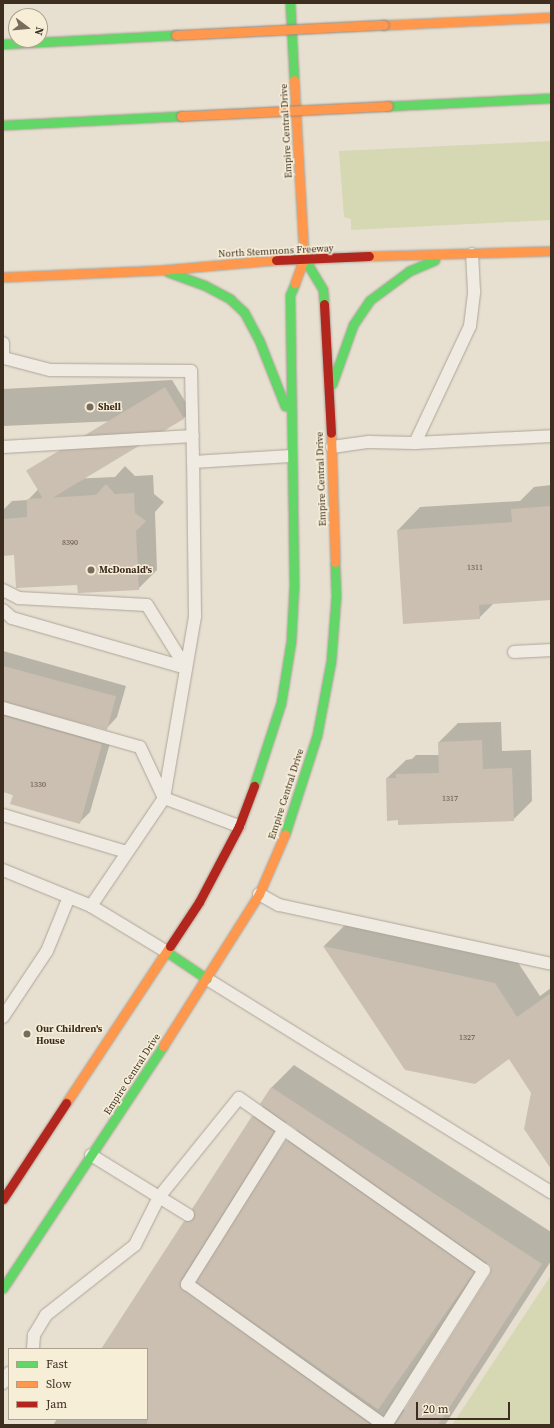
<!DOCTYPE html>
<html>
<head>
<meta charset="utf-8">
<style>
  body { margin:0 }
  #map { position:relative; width:554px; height:1428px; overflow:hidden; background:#e7e0d1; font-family:"Source Serif 4",serif }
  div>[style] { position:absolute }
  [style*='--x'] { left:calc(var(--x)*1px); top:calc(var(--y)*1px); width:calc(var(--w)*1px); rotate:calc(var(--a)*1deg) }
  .green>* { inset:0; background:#d6d7b3 }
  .shadow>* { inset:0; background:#0003 }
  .building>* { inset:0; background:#cbbfb2; transform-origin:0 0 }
  .roads { filter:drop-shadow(0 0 1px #ada599) drop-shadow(0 0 1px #ada599) }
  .lane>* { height:12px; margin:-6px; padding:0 6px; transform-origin:6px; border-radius:6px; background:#efebe3 }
  .fast>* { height:9px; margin:-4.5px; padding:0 4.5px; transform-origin:4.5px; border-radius:4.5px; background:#63d668 }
  .slow>* { height:9px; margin:-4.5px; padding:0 4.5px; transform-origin:4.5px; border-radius:4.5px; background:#ff974d }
  .jam>* { height:9px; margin:-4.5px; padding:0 4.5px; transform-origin:4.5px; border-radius:4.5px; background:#b3261e }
  .bridges { filter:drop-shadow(0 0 1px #928b80) drop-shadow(0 0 1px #928b80) }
  .slow-bridge>* { height:9px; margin:-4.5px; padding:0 4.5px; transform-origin:4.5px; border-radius:4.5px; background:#ff974d }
  .dots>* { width:11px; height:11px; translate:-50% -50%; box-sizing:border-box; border:2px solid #f7eed8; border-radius:50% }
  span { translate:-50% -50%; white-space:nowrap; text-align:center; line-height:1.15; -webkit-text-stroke:3px #f7eed8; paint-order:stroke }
  .number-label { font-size:8px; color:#605244 }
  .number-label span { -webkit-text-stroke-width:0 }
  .street-label { font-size:10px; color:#3d2e20 }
  .poi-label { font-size:10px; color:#3d2e20; font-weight:700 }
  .left { translate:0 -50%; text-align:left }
  .frame { position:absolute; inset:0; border:4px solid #3d2e20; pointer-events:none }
  .legend { position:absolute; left:8px; top:1348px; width:140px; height:72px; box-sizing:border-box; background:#f7eed8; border:1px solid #ada18e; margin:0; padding:5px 7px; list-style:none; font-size:12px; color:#3d2e20 }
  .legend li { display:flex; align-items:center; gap:8px; height:20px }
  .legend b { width:20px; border:1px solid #ada18e }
  .north { position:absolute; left:8px; top:8px; width:40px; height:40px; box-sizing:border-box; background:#f7eed8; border:1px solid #ada18e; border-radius:50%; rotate:106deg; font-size:11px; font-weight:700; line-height:16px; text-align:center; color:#3d2e20 }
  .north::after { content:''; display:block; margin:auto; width:14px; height:18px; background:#786c5e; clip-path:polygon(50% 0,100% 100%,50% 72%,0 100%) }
  .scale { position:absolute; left:416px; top:1402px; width:94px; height:18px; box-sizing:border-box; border:2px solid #3d2e20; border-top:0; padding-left:5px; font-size:12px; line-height:14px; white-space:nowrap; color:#3d2e20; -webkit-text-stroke:3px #f7eed8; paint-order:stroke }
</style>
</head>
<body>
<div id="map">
  <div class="green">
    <i style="clip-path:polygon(551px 141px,551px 220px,351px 230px,351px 219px,344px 217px,339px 151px)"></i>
    <i style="clip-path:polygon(551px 1275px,551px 1425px,452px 1425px)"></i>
  </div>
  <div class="shadow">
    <i style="clip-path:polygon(172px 380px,191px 411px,184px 418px,3px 426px,3px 389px)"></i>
    <i style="clip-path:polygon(125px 466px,135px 476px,153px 475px,154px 494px,164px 502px,155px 512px,157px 570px,138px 589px,78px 584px,15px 554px,3px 555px,3px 510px,12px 501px,28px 500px,47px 480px,115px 477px)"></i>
    <i style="clip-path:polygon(551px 485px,551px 599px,494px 603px,479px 618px,398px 530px,420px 507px,520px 501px,534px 487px)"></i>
    <i style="clip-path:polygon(3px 651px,126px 686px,117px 717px,106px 729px,9px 701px,12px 704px,113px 733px,90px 812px,79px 823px,3px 791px)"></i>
    <i style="clip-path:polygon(501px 722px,502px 751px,531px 750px,532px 801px,513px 820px,387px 778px,406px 760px,412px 759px,416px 755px,439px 755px,439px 742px,458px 723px)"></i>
    <i style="clip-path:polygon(346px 924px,517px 961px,540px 996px,551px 988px,551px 1156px,532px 1093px,509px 1058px,405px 1069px,324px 946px)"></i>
    <i style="clip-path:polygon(evenodd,294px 1065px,551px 1232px,551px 1261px,445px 1425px,53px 1425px,57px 1419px,147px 1419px,147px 1349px,102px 1349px,185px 1222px,195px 1212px,253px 1117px,264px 1105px,262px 1103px,272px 1087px,294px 1065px,287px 1122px,298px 1129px,287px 1141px,207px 1268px,202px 1264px,203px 1257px,287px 1122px,294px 1065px,487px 1263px,492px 1267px,491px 1274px,406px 1410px,402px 1409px,406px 1392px,487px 1263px)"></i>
  </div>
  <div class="building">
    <i style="left:165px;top:387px;width:37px;height:162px;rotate:59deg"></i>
    <i style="clip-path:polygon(106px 484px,115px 494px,134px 493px,135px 513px,146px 521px,136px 531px,139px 590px,78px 593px,77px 585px,16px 588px,14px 555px,3px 556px,3px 519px,27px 517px,27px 499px,96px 495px)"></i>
    <i style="clip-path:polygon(551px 506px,551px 600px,479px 605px,480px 619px,403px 624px,397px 530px,512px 522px,511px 509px)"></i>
    <i style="left:3px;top:666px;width:117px;height:35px;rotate:15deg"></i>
    <i style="clip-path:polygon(3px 716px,102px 744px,80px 824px,10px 804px,13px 795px,3px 792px)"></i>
    <i style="clip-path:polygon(482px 740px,483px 769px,512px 768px,514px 821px,398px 825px,398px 820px,387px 821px,386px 778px,396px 778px,396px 774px,439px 773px,438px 742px)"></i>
    <i style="clip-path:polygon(323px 946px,495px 983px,517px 1017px,551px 993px,551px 1169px,524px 1129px,531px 1093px,509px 1059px,475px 1084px,405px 1070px)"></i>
    <i style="clip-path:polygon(271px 1087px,542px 1264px,438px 1425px,395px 1425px,490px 1274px,491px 1266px,260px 1104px)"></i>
    <i style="clip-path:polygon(252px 1116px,274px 1132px,181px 1280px,180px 1287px,371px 1425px,147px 1425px,147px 1349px,101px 1349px,184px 1221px,188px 1222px,194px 1219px,195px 1215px,192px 1209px)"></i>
    <i style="left:286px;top:1140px;width:230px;height:168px;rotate:35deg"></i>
  </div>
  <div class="roads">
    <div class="lane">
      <i style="--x:3;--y:343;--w:15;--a:90"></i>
      <i style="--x:4;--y:358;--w:48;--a:14.6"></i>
      <i style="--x:50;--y:370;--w:141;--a:0.4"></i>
      <i style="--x:191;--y:371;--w:91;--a:88.7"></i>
      <i style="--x:193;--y:462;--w:98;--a:-3.5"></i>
      <i style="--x:415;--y:443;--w:136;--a:-2.9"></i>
      <i style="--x:3;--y:447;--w:190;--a:-3.3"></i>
      <i style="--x:332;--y:447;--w:37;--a:-8"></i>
      <i style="--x:369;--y:442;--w:46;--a:1.2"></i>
      <i style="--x:415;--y:443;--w:129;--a:-64.8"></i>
      <i style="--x:470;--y:326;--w:35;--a:-83"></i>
      <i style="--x:474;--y:291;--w:37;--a:-93"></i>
      <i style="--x:3;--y:590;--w:18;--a:27"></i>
      <i style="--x:19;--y:598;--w:128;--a:3.1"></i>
      <i style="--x:147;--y:605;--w:74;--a:58.2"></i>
      <i style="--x:3;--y:610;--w:12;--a:42"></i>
      <i style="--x:12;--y:618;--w:181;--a:16"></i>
      <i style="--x:514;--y:652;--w:37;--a:-3"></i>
      <i style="--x:3;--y:708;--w:142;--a:15.9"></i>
      <i style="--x:140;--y:747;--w:56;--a:64.8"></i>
      <i style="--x:164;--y:798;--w:80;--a:20.5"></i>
      <i style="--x:3;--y:815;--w:128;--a:16.7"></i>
      <i style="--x:3;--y:870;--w:95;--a:22.2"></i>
      <i style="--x:91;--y:906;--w:89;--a:31.2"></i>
      <i style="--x:259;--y:894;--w:23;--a:29"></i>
      <i style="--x:279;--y:905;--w:278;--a:12.2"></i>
      <i style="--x:91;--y:906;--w:130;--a:-55.9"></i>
      <i style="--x:164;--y:798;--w:185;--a:-80.3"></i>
      <i style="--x:195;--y:616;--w:154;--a:-90.7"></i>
      <i style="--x:207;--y:979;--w:405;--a:31.8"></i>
      <i style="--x:3;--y:1017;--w:79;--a:-56.3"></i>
      <i style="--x:47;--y:951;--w:58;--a:-67.8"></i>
      <i style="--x:283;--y:1131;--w:181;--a:122.1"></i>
      <i style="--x:187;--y:1284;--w:242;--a:35.6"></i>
      <i style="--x:91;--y:1155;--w:114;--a:31.7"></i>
      <i style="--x:33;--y:1349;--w:14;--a:-86"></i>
      <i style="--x:34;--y:1335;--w:23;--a:-59"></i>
      <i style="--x:46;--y:1315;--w:113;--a:-38.2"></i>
      <i style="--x:135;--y:1245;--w:54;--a:-63.4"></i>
      <i style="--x:159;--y:1197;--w:127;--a:-51.1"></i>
      <i style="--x:239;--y:1098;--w:299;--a:35.1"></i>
      <i style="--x:484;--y:1270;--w:183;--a:122.3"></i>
      <i style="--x:3;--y:1383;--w:12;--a:-59"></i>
    </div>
    <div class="fast">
      <i style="--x:290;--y:3;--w:77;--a:87"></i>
      <i style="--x:3;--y:44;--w:173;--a:-3"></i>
      <i style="--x:388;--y:106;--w:163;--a:-2.8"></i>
      <i style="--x:3;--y:125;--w:178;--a:-2.9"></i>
      <i style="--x:304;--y:258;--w:37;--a:59"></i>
      <i style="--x:323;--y:290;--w:14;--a:86"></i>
      <i style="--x:168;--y:272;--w:38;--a:20"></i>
      <i style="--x:204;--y:285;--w:30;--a:28"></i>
      <i style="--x:230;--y:299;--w:19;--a:43"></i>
      <i style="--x:244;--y:312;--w:32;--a:62"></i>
      <i style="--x:259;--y:340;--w:71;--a:68.5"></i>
      <i style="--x:332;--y:384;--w:63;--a:-70.4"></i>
      <i style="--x:353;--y:325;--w:30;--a:-56"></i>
      <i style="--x:370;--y:300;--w:49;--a:-36.6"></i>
      <i style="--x:409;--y:271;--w:28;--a:-23"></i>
      <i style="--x:254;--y:786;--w:87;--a:-72"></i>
      <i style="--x:281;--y:703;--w:63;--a:-80.8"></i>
      <i style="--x:291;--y:641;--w:55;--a:-86.9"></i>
      <i style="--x:294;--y:586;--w:291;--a:-90.8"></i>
      <i style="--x:290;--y:295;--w:13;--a:-67"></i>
      <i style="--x:285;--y:834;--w:104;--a:-72.1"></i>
      <i style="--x:317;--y:735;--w:75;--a:-79.3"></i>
      <i style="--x:331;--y:661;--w:65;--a:-85.6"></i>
      <i style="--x:336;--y:596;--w:34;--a:-92"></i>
      <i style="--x:167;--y:952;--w:48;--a:34"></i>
      <i style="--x:3;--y:1288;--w:290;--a:-56.5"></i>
    </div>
    <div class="slow">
      <i style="--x:384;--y:25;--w:167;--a:-2.7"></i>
      <i style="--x:294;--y:80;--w:178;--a:86.8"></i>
      <i style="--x:304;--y:258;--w:27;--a:110"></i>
      <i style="--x:369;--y:256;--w:182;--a:-1.6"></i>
      <i style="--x:3;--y:277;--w:158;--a:-2.5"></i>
      <i style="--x:161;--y:270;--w:115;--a:-5"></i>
      <i style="--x:331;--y:433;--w:129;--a:88.2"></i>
      <i style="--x:163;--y:1046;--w:180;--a:-57.7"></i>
      <i style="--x:259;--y:894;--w:65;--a:-66.6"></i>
      <i style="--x:66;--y:1103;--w:188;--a:-56.5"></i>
    </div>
    <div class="jam">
      <i style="--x:276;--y:260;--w:93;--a:-2.5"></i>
      <i style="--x:324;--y:304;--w:129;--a:86.9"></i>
      <i style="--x:170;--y:946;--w:53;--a:-56.6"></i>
      <i style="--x:199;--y:902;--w:86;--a:-62.2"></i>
      <i style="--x:239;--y:826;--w:43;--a:-69.4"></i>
      <i style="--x:3;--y:1199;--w:115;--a:-56.7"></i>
    </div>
  </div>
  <div class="bridges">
    <div class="slow-bridge">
      <i style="--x:176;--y:35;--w:208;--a:-2.8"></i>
      <i style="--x:181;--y:116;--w:207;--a:-2.8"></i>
    </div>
  </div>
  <div class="dots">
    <i style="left:90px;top:407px;background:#786c5e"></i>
    <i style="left:91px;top:570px;background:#786c5e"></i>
    <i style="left:27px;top:1034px;background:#786c5e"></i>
  </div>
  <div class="number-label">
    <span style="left:70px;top:543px">8390</span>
    <span style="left:475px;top:568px">1311</span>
    <span style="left:38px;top:785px">1330</span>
    <span style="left:450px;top:799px">1317</span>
    <span style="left:467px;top:1038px">1327</span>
  </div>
  <div class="street-label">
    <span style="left:286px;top:131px;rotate:-93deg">Empire Central Drive</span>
    <span style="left:276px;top:251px;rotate:-3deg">North Stemmons Freeway</span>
    <span style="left:321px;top:479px;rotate:-92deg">Empire Central Drive</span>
    <span style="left:286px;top:794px;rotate:-72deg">Empire Central Drive</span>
    <span style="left:132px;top:1074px;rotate:-57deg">Empire Central Drive</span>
  </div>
  <div class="poi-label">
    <span class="left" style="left:98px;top:407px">Shell</span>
    <span class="left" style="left:99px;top:570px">McDonald's</span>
    <span class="left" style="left:36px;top:1034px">Our Children's<br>House</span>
  </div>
  <div class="frame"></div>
  <ul class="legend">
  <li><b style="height:5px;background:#63d668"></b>Fast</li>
  <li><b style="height:5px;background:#ff974d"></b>Slow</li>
  <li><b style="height:5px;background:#b3261e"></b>Jam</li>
  </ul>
  <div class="north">N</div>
  <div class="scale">20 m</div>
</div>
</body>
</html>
